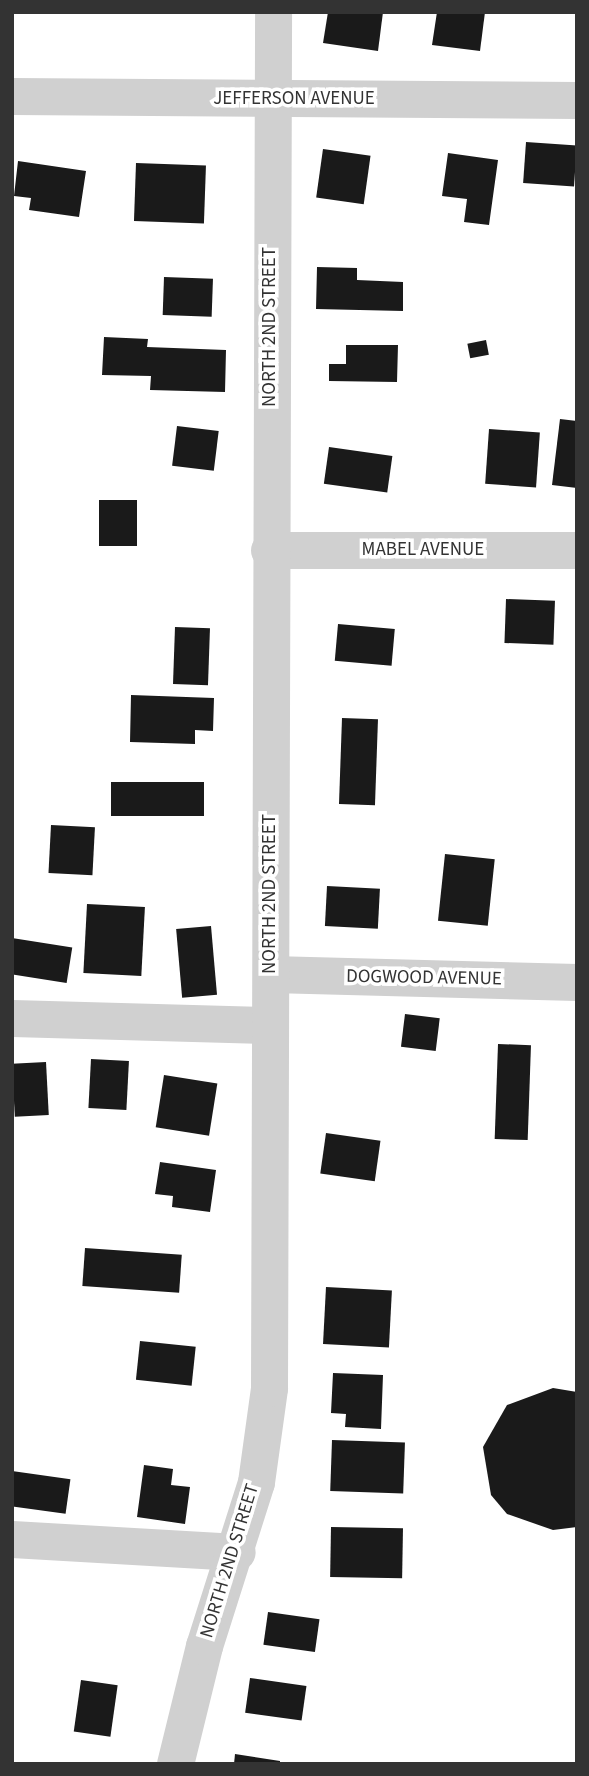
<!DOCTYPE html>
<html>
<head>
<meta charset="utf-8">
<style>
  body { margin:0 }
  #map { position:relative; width:589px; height:1776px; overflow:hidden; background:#fff; font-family:"Source Sans 3",sans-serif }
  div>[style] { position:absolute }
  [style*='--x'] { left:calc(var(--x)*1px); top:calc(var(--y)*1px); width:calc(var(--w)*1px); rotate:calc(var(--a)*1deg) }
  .building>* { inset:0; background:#1a1a1a; transform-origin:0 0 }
  .minor>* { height:37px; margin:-18.5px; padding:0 18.5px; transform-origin:18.5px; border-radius:18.5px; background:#d0d0d0 }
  span { translate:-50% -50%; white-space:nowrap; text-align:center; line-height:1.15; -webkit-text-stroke:7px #fff; paint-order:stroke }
  .street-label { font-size:19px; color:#333 }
  .frame { position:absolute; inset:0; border:14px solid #333; pointer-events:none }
</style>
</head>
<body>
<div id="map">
  <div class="building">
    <i style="clip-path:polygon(328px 12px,383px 12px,378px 51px,323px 43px)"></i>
    <i style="clip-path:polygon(437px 12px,485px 12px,480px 51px,432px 45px)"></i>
    <i style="left:526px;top:142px;width:51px;height:41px;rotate:4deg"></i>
    <i style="left:323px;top:149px;width:48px;height:49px;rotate:8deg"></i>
    <i style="clip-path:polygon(448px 153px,498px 160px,489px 225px,464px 222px,467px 199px,442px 196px)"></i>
    <i style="clip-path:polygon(18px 161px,86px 171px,79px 217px,29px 210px,31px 198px,14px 196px)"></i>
    <i style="left:136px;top:163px;width:70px;height:58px;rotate:2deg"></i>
    <i style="clip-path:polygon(317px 267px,357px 268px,357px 280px,403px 282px,403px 311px,316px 309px)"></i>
    <i style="left:164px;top:277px;width:49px;height:38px;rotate:2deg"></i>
    <i style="clip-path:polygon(104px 337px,148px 339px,147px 347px,226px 350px,225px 392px,150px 390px,151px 376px,102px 375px)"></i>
    <i style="left:486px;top:340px;width:15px;height:19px;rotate:79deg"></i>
    <i style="clip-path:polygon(346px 345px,398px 345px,397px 382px,329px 381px,329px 364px,346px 364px)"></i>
    <i style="clip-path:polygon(560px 419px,577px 421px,577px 488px,552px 485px)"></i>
    <i style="left:177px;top:426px;width:42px;height:40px;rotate:7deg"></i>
    <i style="left:489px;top:429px;width:51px;height:55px;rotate:4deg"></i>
    <i style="left:329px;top:447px;width:64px;height:37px;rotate:8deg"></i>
    <i style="left:137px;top:500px;width:46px;height:38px;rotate:90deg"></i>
    <i style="left:506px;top:599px;width:49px;height:44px;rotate:2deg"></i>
    <i style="left:338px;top:624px;width:57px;height:37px;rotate:5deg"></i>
    <i style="left:175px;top:627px;width:35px;height:57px;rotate:2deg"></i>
    <i style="clip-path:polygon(131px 695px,214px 698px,213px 731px,195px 730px,195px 744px,130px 742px)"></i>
    <i style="left:342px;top:718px;width:36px;height:86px;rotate:2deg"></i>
    <i style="left:111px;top:782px;width:93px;height:34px"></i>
    <i style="left:51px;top:825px;width:44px;height:48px;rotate:3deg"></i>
    <i style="left:445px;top:854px;width:50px;height:67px;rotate:6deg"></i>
    <i style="left:327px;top:886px;width:53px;height:40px;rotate:3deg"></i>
    <i style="left:87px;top:904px;width:58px;height:69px;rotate:3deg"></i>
    <i style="left:211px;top:926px;width:69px;height:35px;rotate:85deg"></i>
    <i style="left:12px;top:938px;width:61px;height:36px;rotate:9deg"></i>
    <i style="left:405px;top:1014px;width:35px;height:33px;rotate:7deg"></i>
    <i style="left:498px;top:1044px;width:33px;height:95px;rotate:2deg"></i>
    <i style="left:91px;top:1059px;width:38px;height:49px;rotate:3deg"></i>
    <i style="left:46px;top:1062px;width:53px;height:34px;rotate:87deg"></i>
    <i style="left:164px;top:1075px;width:54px;height:53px;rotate:9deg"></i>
    <i style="left:326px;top:1133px;width:55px;height:41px;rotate:8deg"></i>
    <i style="clip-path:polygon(160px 1162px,216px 1170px,210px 1212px,172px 1207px,173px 1196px,155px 1194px)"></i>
    <i style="left:85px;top:1248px;width:97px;height:38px;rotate:4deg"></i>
    <i style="left:326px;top:1287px;width:66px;height:57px;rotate:3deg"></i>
    <i style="left:140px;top:1341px;width:56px;height:39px;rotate:6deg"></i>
    <i style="clip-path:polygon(333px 1373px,383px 1375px,381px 1429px,345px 1427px,346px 1414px,331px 1413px)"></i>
    <i style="clip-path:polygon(553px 1388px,577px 1392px,577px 1527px,553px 1530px,507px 1514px,491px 1495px,483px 1447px,507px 1405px)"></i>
    <i style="left:332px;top:1440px;width:73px;height:51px;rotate:2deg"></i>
    <i style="clip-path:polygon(144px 1465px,173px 1469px,171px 1485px,190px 1487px,185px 1524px,137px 1517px)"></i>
    <i style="left:12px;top:1471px;width:59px;height:35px;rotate:8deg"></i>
    <i style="left:331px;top:1527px;width:72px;height:50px;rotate:1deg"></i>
    <i style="left:268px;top:1612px;width:52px;height:33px;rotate:8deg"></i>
    <i style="left:250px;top:1678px;width:57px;height:35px;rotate:8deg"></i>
    <i style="left:81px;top:1680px;width:37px;height:52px;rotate:8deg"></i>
    <i style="clip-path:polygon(235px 1754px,280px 1761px,280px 1764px,234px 1764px)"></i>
  </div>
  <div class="minor">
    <i style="--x:12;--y:96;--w:565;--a:0.41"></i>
    <i style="--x:269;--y:550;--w:308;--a:0"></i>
    <i style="--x:271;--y:974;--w:306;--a:1.5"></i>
    <i style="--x:12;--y:1018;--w:258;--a:1.6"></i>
    <i style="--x:12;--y:1539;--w:225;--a:3.3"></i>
    <i style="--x:175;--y:1764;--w:122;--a:-76.2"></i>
    <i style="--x:204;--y:1646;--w:172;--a:-72.4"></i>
    <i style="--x:256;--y:1482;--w:95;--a:-82.1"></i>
    <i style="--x:269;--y:1388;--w:1376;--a:-89.83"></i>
  </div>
  <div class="street-label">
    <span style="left:294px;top:99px">JEFFERSON AVENUE</span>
    <span style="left:270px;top:327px;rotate:-90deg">NORTH 2ND STREET</span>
    <span style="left:423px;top:550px">MABEL AVENUE</span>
    <span style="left:270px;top:894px;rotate:-90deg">NORTH 2ND STREET</span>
    <span style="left:424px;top:978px;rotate:1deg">DOGWOOD AVENUE</span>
    <span style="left:230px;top:1561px;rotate:-73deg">NORTH 2ND STREET</span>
  </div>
  <div class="frame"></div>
</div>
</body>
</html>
